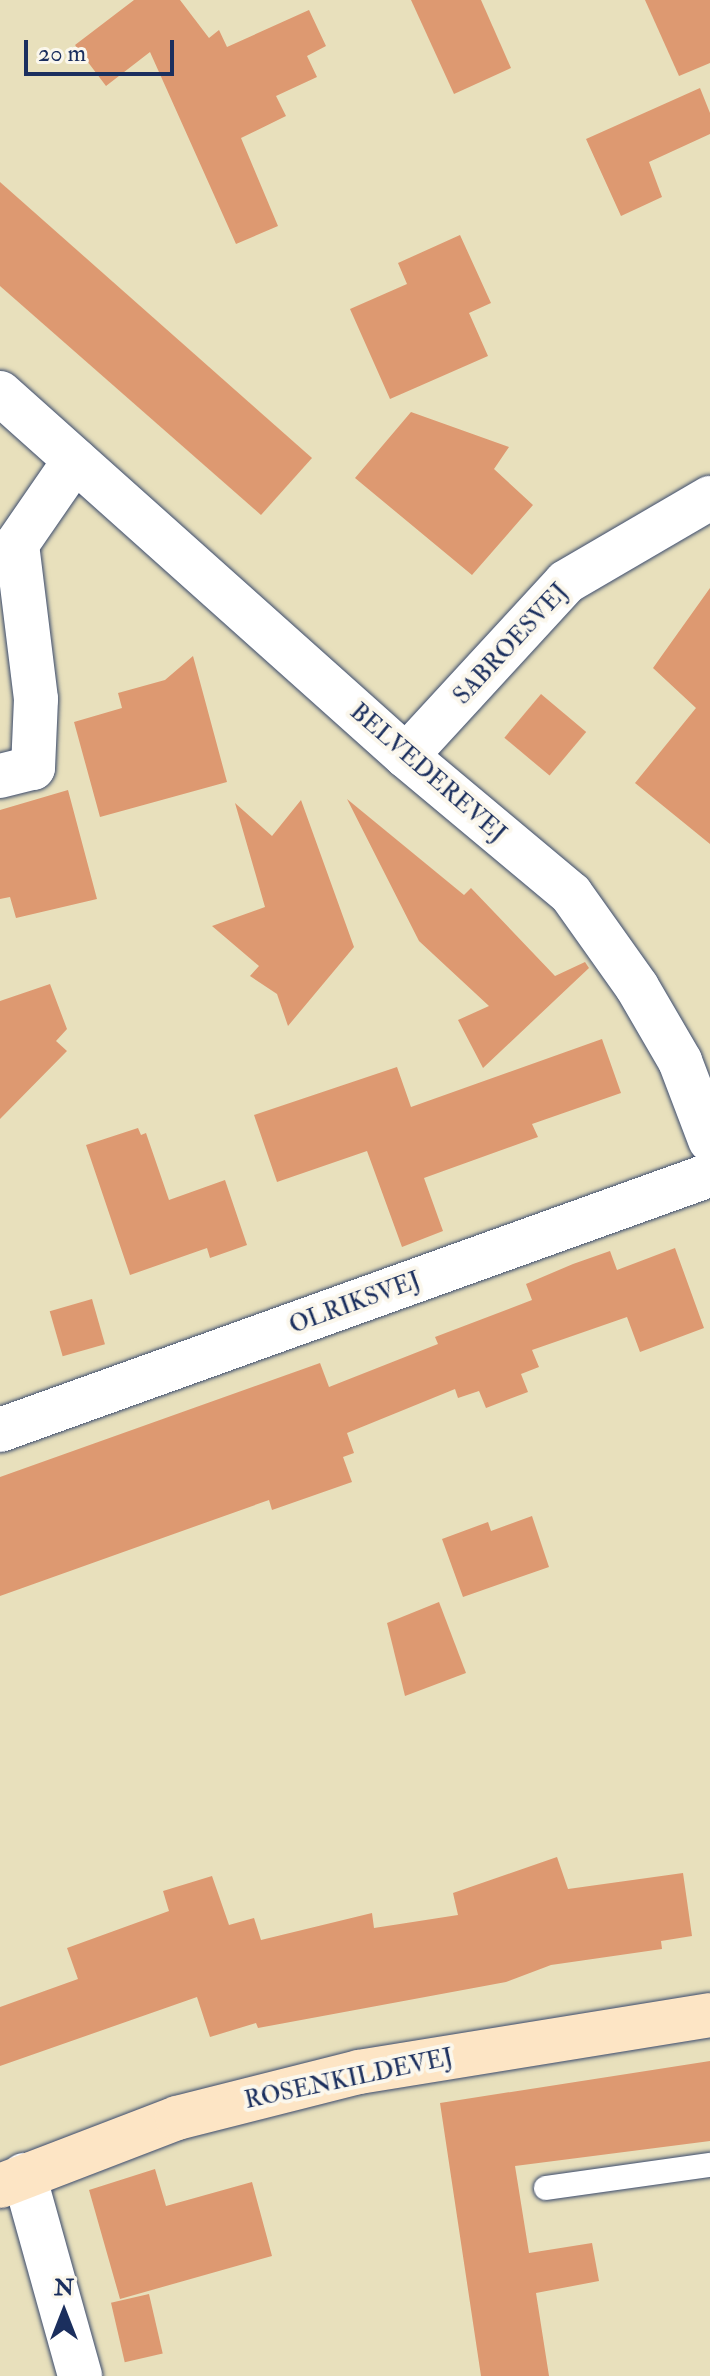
<!DOCTYPE html>
<html>
<head>
<meta charset="utf-8">
<style>
  body { margin:0 }
  #map { position:relative; width:710px; height:2376px; overflow:hidden; background:#e8e0bc; font-family:"IM FELL Double Pica",serif }
  div>[style] { position:absolute }
  [style*='--x'] { left:calc(var(--x)*1px); top:calc(var(--y)*1px); width:calc(var(--w)*1px); rotate:calc(var(--a)*1deg) }
  .building>* { inset:0; background:#dd9971; transform-origin:0 0 }
  .roads { filter:drop-shadow(0 0 2px #3a4a6c) drop-shadow(0 0 2px #3a4a6c) }
  .lane>* { height:24px; margin:-12px; padding:0 12px; transform-origin:12px; border-radius:12px; background:#fff }
  .street>* { height:44px; margin:-22px; padding:0 22px; transform-origin:22px; border-radius:22px; background:#fff }
  .secondary>* { height:44px; margin:-22px; padding:0 22px; transform-origin:22px; border-radius:22px; background:#fde5c5 }
  span { translate:-50% -50%; white-space:nowrap; text-align:center; line-height:1.15; -webkit-text-stroke:8px #fbf7ec; paint-order:stroke }
  .street-label { font-size:24px; color:#1b2f5e }
  .north { position:absolute; left:24px; top:2272px; width:80px; height:80px; -webkit-text-stroke:6px #fbf7ec; paint-order:stroke; rotate:0deg; font-size:22px; font-weight:700; line-height:32px; text-align:center; color:#1b2f5e }
  .north::after { content:''; display:block; margin:auto; width:28px; height:36px; background:#1b2f5e; clip-path:polygon(50% 0,100% 100%,50% 72%,0 100%) }
  .scale { position:absolute; left:24px; top:40px; width:150px; height:36px; box-sizing:border-box; border:4px solid #1b2f5e; border-top:0; padding-left:10px; font-size:24px; line-height:28px; white-space:nowrap; color:#1b2f5e; -webkit-text-stroke:6px #fbf7ec; paint-order:stroke }
</style>
</head>
<body>
<div id="map">
  <div class="building">
    <i style="clip-path:polygon(134px 0,180px 0,209px 38px,219px 30px,227px 47px,309px 10px,326px 46px,307px 56px,317px 77px,276px 96px,286px 116px,241px 138px,278px 226px,236px 244px,150px 52px,106px 86px,75px 45px)"></i>
    <i style="clip-path:polygon(411px 0,481px 0,511px 68px,454px 94px)"></i>
    <i style="clip-path:polygon(645px 0,710px 0,710px 63px,679px 76px)"></i>
    <i style="clip-path:polygon(700px 88px,710px 113px,710px 134px,649px 162px,662px 197px,621px 216px,586px 139px)"></i>
    <i style="clip-path:polygon(0 182px,312px 458px,261px 515px,0 286px)"></i>
    <i style="clip-path:polygon(460px 235px,491px 303px,469px 313px,488px 356px,390px 399px,350px 309px,407px 284px,398px 263px)"></i>
    <i style="clip-path:polygon(411px 412px,509px 447px,494px 469px,533px 505px,472px 575px,355px 478px)"></i>
    <i style="clip-path:polygon(710px 588px,710px 844px,635px 783px,696px 708px,653px 668px)"></i>
    <i style="clip-path:polygon(193px 656px,227px 782px,100px 817px,74px 722px,122px 708px,118px 693px,165px 680px)"></i>
    <i style="left:541px;top:694px;width:59px;height:57px;rotate:40deg"></i>
    <i style="clip-path:polygon(68px 790px,97px 899px,16px 918px,10px 897px,0 899px,0 810px)"></i>
    <i style="clip-path:polygon(347px 799px,464px 895px,471px 888px,555px 976px,585px 962px,589px 968px,483px 1068px,458px 1020px,489px 1006px,419px 941px)"></i>
    <i style="clip-path:polygon(301px 800px,354px 947px,288px 1026px,277px 994px,250px 976px,259px 966px,212px 926px,265px 907px,235px 803px,272px 836px)"></i>
    <i style="clip-path:polygon(50px 984px,67px 1029px,56px 1041px,67px 1051px,0 1119px,0 1001px)"></i>
    <i style="clip-path:polygon(602px 1039px,621px 1093px,532px 1124px,538px 1137px,424px 1178px,443px 1231px,402px 1247px,367px 1151px,277px 1182px,254px 1115px,397px 1067px,411px 1107px)"></i>
    <i style="clip-path:polygon(138px 1128px,141px 1135px,146px 1133px,169px 1200px,225px 1180px,247px 1245px,210px 1258px,207px 1248px,130px 1275px,86px 1145px)"></i>
    <i style="clip-path:polygon(675px 1248px,704px 1328px,640px 1352px,627px 1317px,532px 1350px,539px 1367px,521px 1374px,528px 1392px,486px 1408px,479px 1391px,458px 1398px,455px 1389px,347px 1433px,354px 1453px,343px 1457px,352px 1482px,272px 1510px,269px 1500px,0 1596px,0 1477px,320px 1363px,329px 1387px,438px 1344px,435px 1337px,532px 1300px,526px 1284px,573px 1264px,610px 1251px,617px 1270px)"></i>
    <i style="left:92px;top:1299px;width:47px;height:44px;rotate:74deg"></i>
    <i style="clip-path:polygon(532px 1516px,549px 1567px,463px 1597px,442px 1539px,488px 1522px,491px 1531px)"></i>
    <i style="clip-path:polygon(439px 1602px,466px 1673px,405px 1696px,387px 1623px)"></i>
    <i style="clip-path:polygon(557px 1857px,568px 1889px,683px 1873px,692px 1936px,661px 1941px,662px 1949px,551px 1965px,506px 1982px,258px 2028px,256px 2023px,210px 2037px,197px 1997px,0 2066px,0 2007px,78px 1979px,67px 1948px,169px 1911px,163px 1891px,212px 1876px,229px 1925px,254px 1918px,261px 1940px,372px 1913px,374px 1928px,458px 1915px,453px 1893px)"></i>
    <i style="clip-path:polygon(710px 2061px,710px 2141px,515px 2166px,529px 2253px,592px 2243px,599px 2281px,536px 2293px,549px 2376px,481px 2376px,440px 2103px)"></i>
    <i style="clip-path:polygon(155px 2169px,166px 2206px,252px 2182px,272px 2256px,120px 2299px,89px 2190px)"></i>
    <i style="left:149px;top:2294px;width:61px;height:39px;rotate:77deg"></i>
  </div>
  <div class="roads">
    <div class="lane">
      <i style="--x:546;--y:2188;--w:166;--a:-8"></i>
    </div>
    <div class="street">
      <i style="--x:0;--y:393;--w:545;--a:41.8"></i>
      <i style="--x:406;--y:756;--w:215;--a:39.9"></i>
      <i style="--x:571;--y:894;--w:114;--a:54.6"></i>
      <i style="--x:637;--y:987;--w:86;--a:59.8"></i>
      <i style="--x:680;--y:1061;--w:85;--a:69.2"></i>
      <i style="--x:406;--y:756;--w:236;--a:-47.4"></i>
      <i style="--x:566;--y:582;--w:167;--a:-30.3"></i>
      <i style="--x:0;--y:776;--w:34;--a:-14"></i>
      <i style="--x:33;--y:768;--w:69;--a:-87.5"></i>
      <i style="--x:36;--y:699;--w:156;--a:-97"></i>
      <i style="--x:17;--y:544;--w:102;--a:-55.4"></i>
      <i style="--x:0;--y:1430;--w:754;--a:-19.76"></i>
      <i style="--x:24;--y:2175;--w:209;--a:74.4"></i>
    </div>
    <div class="secondary">
      <i style="--x:0;--y:2186;--w:190;--a:-21"></i>
      <i style="--x:177;--y:2118;--w:188;--a:-14.2"></i>
      <i style="--x:359;--y:2072;--w:356;--a:-9.2"></i>
    </div>
  </div>
  <div class="street-label">
    <span style="left:511px;top:644px;rotate:-47deg">SABROESVEJ</span>
    <span style="left:428px;top:773px;rotate:41deg">BELVEDEREVEJ</span>
    <span style="left:355px;top:1303px;rotate:-20deg">OLRIKSVEJ</span>
    <span style="left:349px;top:2079px;rotate:-12deg">ROSENKILDEVEJ</span>
  </div>
  <div class="north">N</div>
  <div class="scale">20 m</div>
</div>
</body>
</html>
